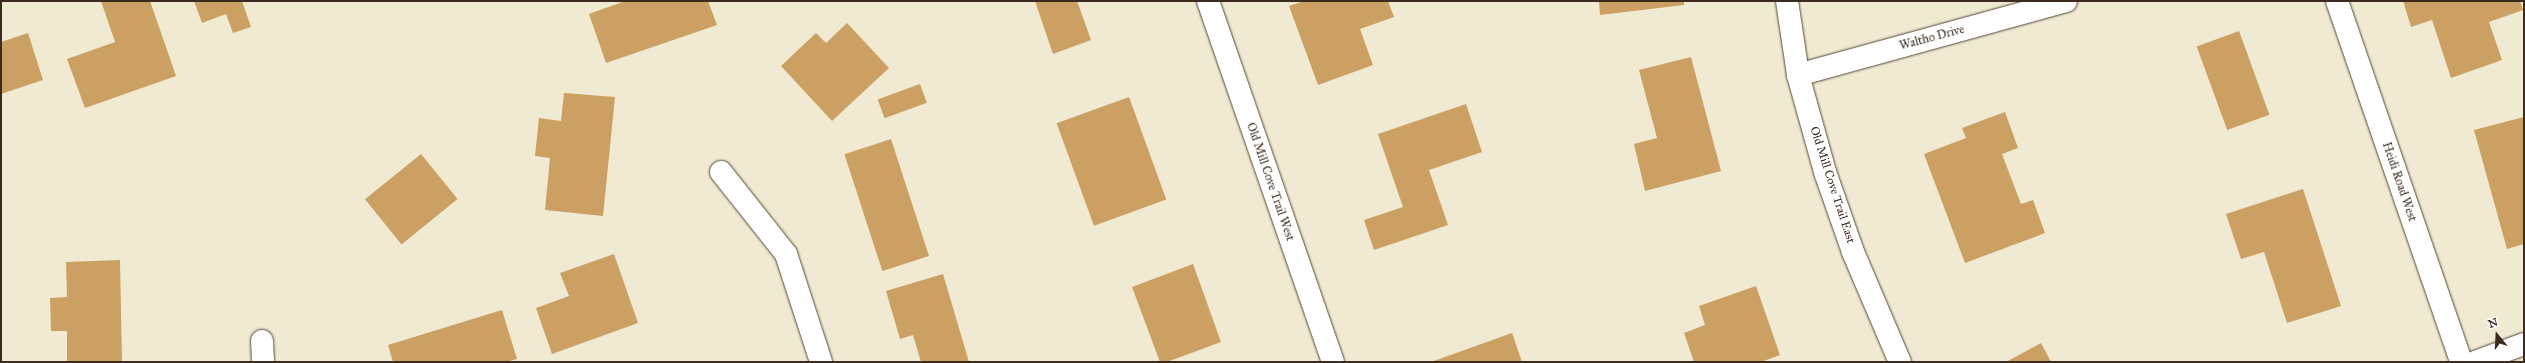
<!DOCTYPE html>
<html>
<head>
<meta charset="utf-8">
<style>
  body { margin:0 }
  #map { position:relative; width:2525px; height:363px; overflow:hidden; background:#efead1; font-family:"IM FELL Great Primer",serif }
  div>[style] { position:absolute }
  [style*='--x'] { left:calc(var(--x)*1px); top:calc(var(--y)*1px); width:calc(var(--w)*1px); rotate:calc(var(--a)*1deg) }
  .building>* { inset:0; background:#cca062; transform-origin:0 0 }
  .roads { filter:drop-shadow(0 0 1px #564739) drop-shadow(0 0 1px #564739) }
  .street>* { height:22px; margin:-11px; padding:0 11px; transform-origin:11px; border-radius:11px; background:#fff }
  span { translate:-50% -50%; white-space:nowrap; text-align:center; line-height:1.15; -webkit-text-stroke:3.5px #fff; paint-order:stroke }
  .street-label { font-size:12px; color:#3b2a1e }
  .frame { position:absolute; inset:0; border:2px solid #3b2a1e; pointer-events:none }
  .north { position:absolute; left:2477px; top:315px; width:40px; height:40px; -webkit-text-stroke:3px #fff; paint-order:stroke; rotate:342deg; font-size:11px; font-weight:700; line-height:16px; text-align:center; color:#3b2a1e }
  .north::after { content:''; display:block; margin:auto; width:14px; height:18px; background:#3b2a1e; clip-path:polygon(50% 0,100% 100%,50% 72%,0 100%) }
</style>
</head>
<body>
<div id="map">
  <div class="building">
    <i style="clip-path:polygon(101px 1px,150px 1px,176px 76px,85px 108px,67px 59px,115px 42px)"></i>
    <i style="clip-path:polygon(194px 1px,242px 1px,251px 27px,233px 33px,226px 14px,202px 23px)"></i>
    <i style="clip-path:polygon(625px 1px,708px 1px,717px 25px,606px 63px,589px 14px)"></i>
    <i style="clip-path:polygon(1035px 1px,1077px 1px,1091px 40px,1053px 54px)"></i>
    <i style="clip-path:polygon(1304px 1px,1388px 1px,1394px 17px,1360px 29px,1373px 65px,1318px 85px,1289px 6px)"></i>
    <i style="clip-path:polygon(1599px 1px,1684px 1px,1684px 5px,1600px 15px)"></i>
    <i style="clip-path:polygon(2403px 1px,2520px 1px,2523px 10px,2489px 22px,2502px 60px,2451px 78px,2432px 20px,2411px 27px)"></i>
    <i style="clip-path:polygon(847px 23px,889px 68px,832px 121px,781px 66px,816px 33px,826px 43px)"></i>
    <i style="left:2239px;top:31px;width:89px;height:45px;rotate:70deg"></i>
    <i style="clip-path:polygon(28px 33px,43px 80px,1px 94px,1px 42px)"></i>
    <i style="clip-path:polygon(1691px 57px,1721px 171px,1645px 191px,1634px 144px,1657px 138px,1639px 70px)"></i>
    <i style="left:920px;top:84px;width:20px;height:45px;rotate:70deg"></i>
    <i style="clip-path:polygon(564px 93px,615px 97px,603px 216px,545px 210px,550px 158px,535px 156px,539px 118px,561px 121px)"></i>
    <i style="left:1129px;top:97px;width:109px;height:77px;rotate:70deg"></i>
    <i style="clip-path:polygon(1466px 104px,1482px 152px,1429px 170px,1448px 225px,1374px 250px,1364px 220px,1403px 207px,1378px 134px)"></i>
    <i style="clip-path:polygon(2005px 112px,2018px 148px,2002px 154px,2021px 204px,2033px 200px,2045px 233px,1965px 263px,1924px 154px,1966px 138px,1962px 128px)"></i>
    <i style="clip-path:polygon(2524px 117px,2524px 244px,2507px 249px,2474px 130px)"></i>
    <i style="left:891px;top:139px;width:123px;height:49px;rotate:72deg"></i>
    <i style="left:421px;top:154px;width:58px;height:72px;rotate:51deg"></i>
    <i style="clip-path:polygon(2303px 189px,2341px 306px,2287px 323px,2264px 252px,2241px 259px,2226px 214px)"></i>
    <i style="clip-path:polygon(614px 254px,638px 323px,552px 354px,536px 308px,569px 296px,560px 273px)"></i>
    <i style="clip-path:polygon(120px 260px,122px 362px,67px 362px,67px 331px,51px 331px,50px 298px,67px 297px,66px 262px)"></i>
    <i style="clip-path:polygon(1193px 264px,1221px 342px,1167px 362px,1160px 362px,1132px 287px)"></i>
    <i style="clip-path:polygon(943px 274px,969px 362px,921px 362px,913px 335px,900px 339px,886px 291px)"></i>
    <i style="clip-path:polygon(1756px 286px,1780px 355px,1761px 362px,1694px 362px,1684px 333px,1705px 325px,1699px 306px)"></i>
    <i style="clip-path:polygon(502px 310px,517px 359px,506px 362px,393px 362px,388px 345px)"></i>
    <i style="clip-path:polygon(1512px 333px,1522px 362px,1431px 362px)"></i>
    <i style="clip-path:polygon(2041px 343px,2051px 362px,2006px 362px)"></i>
  </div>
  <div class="roads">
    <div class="street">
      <i style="--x:1208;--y:1;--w:382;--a:70.9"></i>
      <i style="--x:1787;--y:1;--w:75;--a:81.5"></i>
      <i style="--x:1798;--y:75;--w:101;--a:74.4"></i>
      <i style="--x:1825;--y:172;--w:85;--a:70.7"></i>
      <i style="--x:1853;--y:252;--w:120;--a:66.9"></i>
      <i style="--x:2337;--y:1;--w:382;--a:71"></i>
      <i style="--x:1798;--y:75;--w:278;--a:-15.4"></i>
      <i style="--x:721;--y:172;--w:105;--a:51.6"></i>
      <i style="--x:786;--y:254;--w:114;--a:72"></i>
      <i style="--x:262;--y:341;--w:21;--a:87"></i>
      <i style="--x:2475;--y:362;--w:52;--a:-20.2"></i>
    </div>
  </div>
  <div class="street-label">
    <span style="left:1932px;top:38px;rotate:-15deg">Waltho Drive</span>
    <span style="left:1270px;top:182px;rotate:71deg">Old Mill Cove Trail West</span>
    <span style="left:2399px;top:182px;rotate:71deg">Heidi Road West</span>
    <span style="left:1832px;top:185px;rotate:72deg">Old Mill Cove Trail East</span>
  </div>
  <div class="frame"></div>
  <div class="north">N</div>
</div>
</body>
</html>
